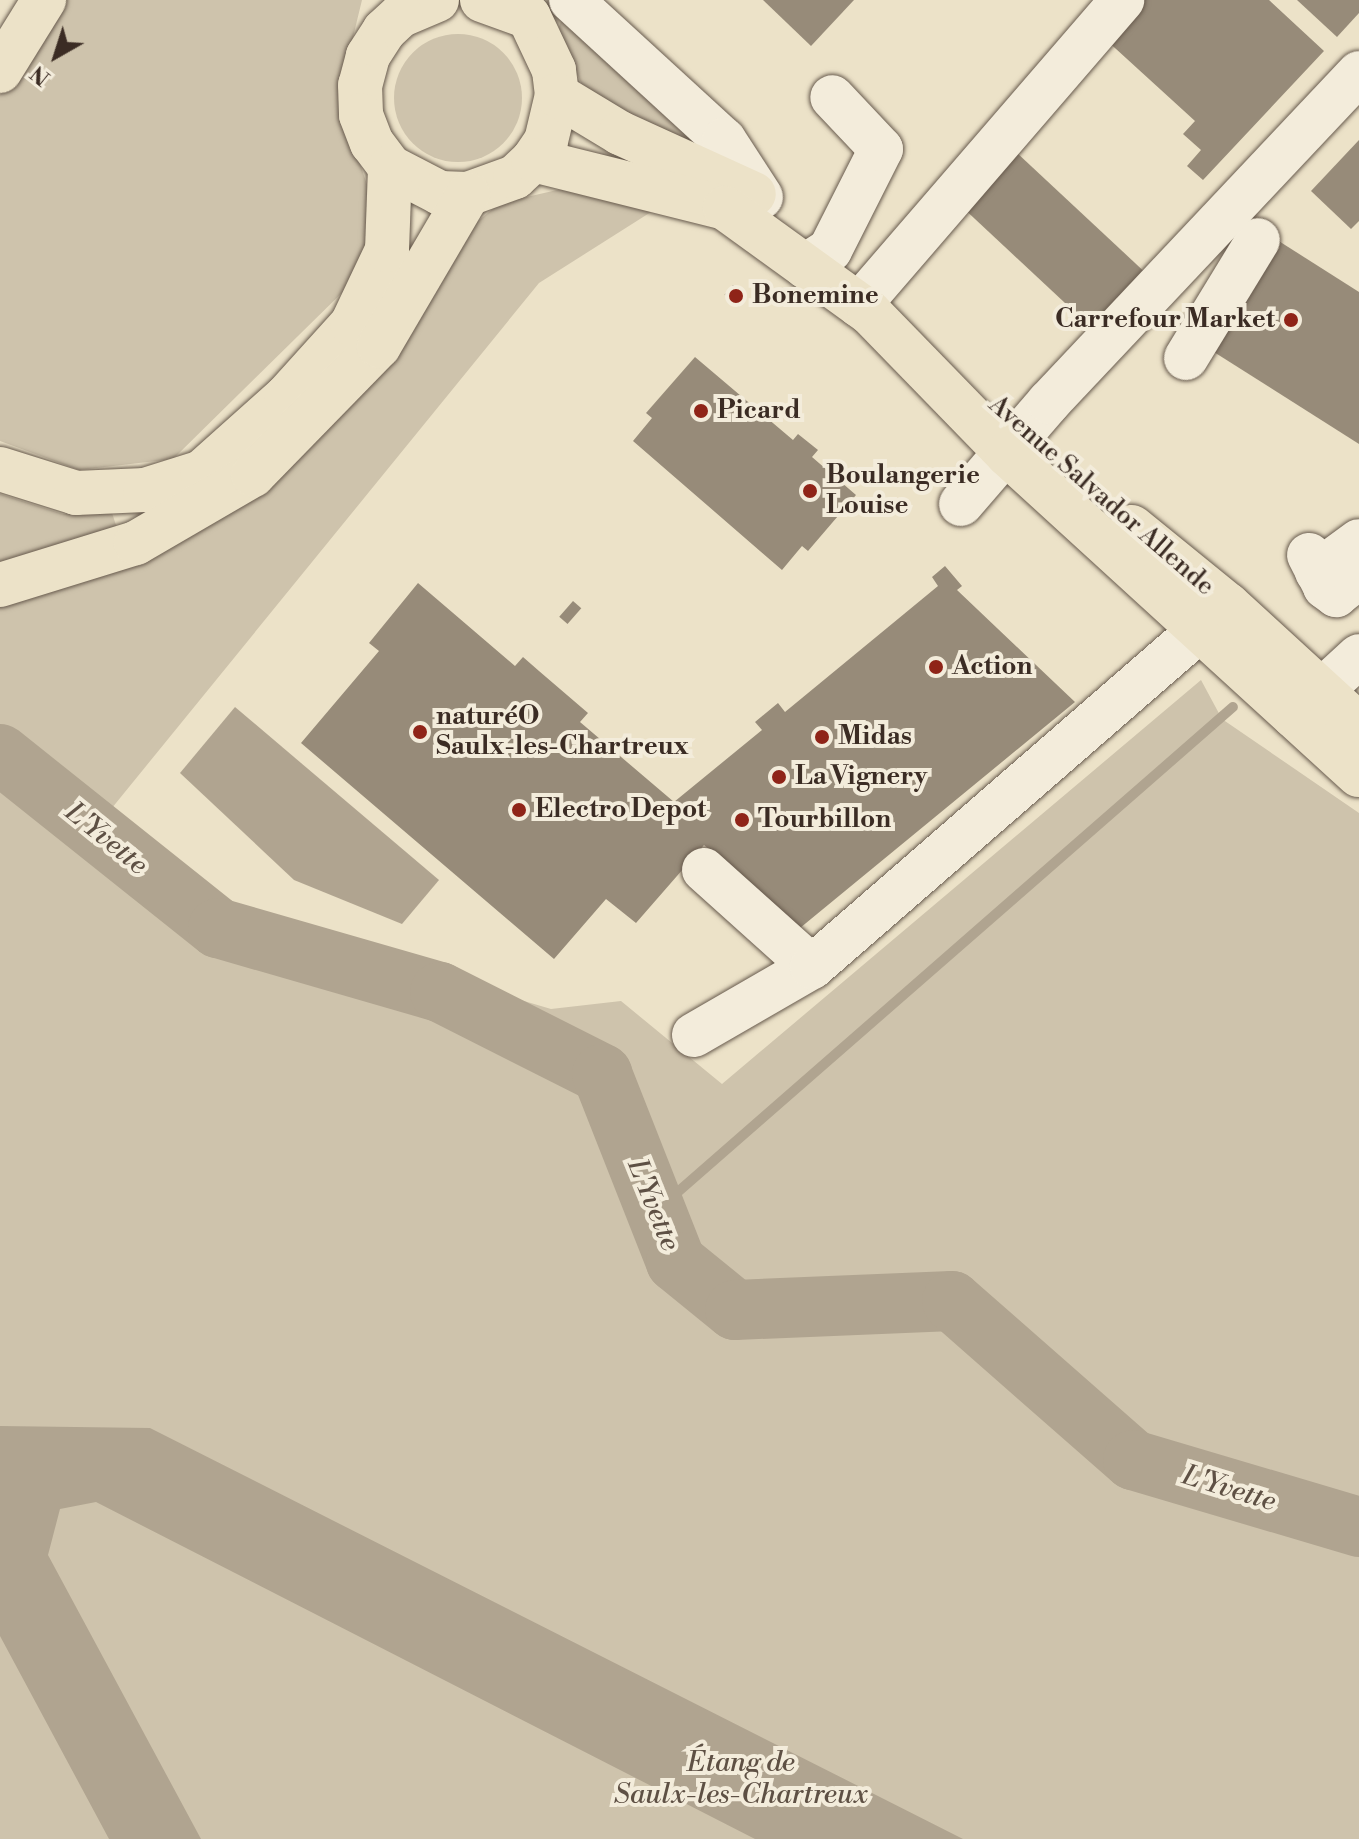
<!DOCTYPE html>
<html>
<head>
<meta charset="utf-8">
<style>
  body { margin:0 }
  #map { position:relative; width:1359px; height:1839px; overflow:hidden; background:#ece2c8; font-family:"Libre Bodoni",serif }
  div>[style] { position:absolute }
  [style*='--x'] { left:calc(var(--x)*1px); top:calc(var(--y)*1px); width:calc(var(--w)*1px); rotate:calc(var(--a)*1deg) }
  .green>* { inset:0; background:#cec3ac }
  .round { border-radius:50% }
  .water>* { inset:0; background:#b0a490 }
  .stream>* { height:10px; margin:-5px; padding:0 5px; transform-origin:5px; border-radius:5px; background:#b0a490 }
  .river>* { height:60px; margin:-30px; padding:0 30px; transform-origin:30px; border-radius:30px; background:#b0a490 }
  .building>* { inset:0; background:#978b79; transform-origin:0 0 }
  .roads { filter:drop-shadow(0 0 2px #675a4d) drop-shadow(0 0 2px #675a4d) }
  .minor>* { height:44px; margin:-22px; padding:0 22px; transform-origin:22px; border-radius:22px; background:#f3ecdb }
  .major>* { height:44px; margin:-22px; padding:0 22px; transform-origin:22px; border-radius:22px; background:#ece2c8 }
  .highway>* { height:44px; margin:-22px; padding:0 22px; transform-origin:22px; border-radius:22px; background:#ece2c8 }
  .dots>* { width:22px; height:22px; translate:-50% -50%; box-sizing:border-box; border:4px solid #f3ecdb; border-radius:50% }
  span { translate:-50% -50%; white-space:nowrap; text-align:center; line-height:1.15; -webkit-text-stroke:8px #f3ecdb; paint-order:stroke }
  .poi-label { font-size:26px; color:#3b2c24; font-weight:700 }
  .left { translate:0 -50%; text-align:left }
  .right { translate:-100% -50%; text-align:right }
  .street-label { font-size:26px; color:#3b2c24 }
  .water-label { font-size:28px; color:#5e5044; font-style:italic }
  .north { position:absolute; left:16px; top:16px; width:80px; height:80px; -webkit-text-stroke:6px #f3ecdb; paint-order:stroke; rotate:219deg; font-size:22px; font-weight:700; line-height:32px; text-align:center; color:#3b2c24 }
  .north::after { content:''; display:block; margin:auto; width:28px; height:36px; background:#3b2c24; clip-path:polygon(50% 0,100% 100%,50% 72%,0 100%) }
</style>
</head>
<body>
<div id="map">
  <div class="green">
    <i style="clip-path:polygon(66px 0,362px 0,338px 99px,376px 211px,356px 279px,173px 459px,79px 470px,0 441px,0 95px)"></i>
    <i style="clip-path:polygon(562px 19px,723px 162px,585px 91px,557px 32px)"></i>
    <i class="round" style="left:394px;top:34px;width:128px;height:128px"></i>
    <i style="clip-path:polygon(579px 185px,651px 212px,539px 283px,103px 819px,229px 914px,551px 1009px,621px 1001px,722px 1084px,1201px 680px,1222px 719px,1359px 813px,1359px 1839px,0 1839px,0 607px,136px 557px,460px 236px,500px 203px)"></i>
    <i style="clip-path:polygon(0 494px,63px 514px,112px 513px,119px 534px,0 568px)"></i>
  </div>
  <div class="water">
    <i style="clip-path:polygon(235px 707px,439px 880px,402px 924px,294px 880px,180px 773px)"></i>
    <i style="clip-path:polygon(0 1426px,150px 1428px,963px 1839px,755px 1839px,96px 1502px,60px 1509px,48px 1555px,201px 1839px,109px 1839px,0 1636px)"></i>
  </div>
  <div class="stream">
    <i style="--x:656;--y:1211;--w:766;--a:-41.14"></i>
  </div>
  <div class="river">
    <i style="--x:0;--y:754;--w:279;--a:38.6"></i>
    <i style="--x:218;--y:928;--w:231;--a:16.1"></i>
    <i style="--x:440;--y:992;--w:182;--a:26.8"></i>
    <i style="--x:602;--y:1074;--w:202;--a:68.5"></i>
    <i style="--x:676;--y:1262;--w:76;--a:39.1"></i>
    <i style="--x:735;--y:1310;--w:217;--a:-2.4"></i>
    <i style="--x:952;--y:1301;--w:241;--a:41.3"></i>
    <i style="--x:1133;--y:1460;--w:236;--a:16.5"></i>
  </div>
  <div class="building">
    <i style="clip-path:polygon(763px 0,854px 0,811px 46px)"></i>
    <i style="clip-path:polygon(1141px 0,1269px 0,1324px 51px,1203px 180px,1187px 166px,1201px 150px,1183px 134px,1195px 121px,1104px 38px)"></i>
    <i style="clip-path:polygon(1297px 0,1359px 0,1359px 13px,1337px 37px)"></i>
    <i style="clip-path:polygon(1359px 140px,1359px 221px,1351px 229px,1311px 191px)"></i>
    <i style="left:1016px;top:152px;width:178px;height:77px;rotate:43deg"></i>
    <i style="clip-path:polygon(1274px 238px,1359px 292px,1359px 444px,1206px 347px)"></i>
    <i style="left:733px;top:285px;width:18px;height:13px;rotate:41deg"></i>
    <i style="clip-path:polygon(695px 357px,793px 440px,798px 434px,818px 450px,812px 457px,856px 495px,808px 551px,802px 546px,782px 570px,633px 441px,652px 418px,646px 413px)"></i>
    <i style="clip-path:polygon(945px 566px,962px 586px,957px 590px,1075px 702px,800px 928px,704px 845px,636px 923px,606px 899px,554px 959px,301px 743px,379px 651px,369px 643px,418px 583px,515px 666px,523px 657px,539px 671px,588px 713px,580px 722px,674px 802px,762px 730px,755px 722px,778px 703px,785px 712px,938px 586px,932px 577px)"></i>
    <i style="left:573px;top:601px;width:11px;height:21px;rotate:41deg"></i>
  </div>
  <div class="roads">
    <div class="minor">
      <i style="--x:571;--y:0;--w:207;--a:42.5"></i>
      <i style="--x:724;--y:140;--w:68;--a:57"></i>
      <i style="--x:805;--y:266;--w:30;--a:-33"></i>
      <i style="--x:830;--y:250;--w:113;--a:-63.2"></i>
      <i style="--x:881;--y:149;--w:71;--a:-133.3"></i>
      <i style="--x:859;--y:305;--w:403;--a:-49.2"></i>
      <i style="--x:1186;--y:358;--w:138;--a:-58.6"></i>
      <i style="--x:961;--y:504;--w:135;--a:-49.2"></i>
      <i style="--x:1049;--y:402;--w:452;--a:-46.7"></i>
      <i style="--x:1309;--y:555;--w:36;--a:63"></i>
      <i style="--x:1325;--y:587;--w:14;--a:36"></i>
      <i style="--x:1336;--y:595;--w:29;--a:-38"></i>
      <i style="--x:1317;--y:572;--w:52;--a:-36.4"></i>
      <i style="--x:1294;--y:716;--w:88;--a:-42.7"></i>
      <i style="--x:704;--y:870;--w:145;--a:41.9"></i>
      <i style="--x:694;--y:1035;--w:136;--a:-30"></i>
      <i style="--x:812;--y:967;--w:517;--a:-41"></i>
    </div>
    <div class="major">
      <i style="--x:437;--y:0;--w:39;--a:157"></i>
      <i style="--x:401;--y:15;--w:23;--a:137"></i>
      <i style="--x:384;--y:31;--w:30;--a:123"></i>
      <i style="--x:368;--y:56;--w:30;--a:105"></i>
      <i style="--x:360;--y:85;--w:30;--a:88"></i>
      <i style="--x:361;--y:115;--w:30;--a:69"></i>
      <i style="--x:372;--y:143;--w:30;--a:53"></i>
      <i style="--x:390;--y:167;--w:56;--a:27.5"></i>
      <i style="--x:440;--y:193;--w:28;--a:2"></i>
      <i style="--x:468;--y:194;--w:50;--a:-19.9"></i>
      <i style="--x:515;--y:177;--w:25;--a:-43"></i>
      <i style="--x:533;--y:160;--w:23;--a:-56"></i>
      <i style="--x:546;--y:141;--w:47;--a:-76.6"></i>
      <i style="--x:557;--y:95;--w:25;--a:-97"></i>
      <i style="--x:554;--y:70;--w:59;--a:-115.3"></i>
      <i style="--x:529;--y:17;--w:50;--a:-160.1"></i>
      <i style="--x:557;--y:95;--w:74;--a:31.1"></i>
      <i style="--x:620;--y:133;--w:147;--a:24.5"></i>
      <i style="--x:533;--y:160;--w:198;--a:14"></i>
      <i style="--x:725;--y:208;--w:179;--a:35.9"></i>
      <i style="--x:870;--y:313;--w:197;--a:45.8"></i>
      <i style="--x:1007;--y:454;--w:476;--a:42.4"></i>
      <i style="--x:1132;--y:527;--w:124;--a:39.1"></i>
      <i style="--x:1228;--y:605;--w:178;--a:42.5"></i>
    </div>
    <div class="highway">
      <i style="--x:0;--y:71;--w:84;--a:-58.2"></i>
      <i style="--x:0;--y:469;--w:80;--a:17.5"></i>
      <i style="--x:76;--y:493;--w:69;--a:-2.5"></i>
      <i style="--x:145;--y:490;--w:60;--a:-17.5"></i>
      <i style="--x:202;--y:472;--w:113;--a:-41.8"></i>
      <i style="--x:286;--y:397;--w:98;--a:-47.9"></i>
      <i style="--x:352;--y:324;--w:82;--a:-64.7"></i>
      <i style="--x:387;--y:250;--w:83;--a:-87.9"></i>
      <i style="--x:0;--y:585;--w:142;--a:-17.2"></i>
      <i style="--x:136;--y:543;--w:135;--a:-30.2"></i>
      <i style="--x:253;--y:475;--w:180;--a:-45.7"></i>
      <i style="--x:379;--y:346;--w:176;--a:-59.6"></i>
    </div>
  </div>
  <div class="dots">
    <i style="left:736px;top:296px;background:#8f2418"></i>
    <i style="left:1291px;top:320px;background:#8f2418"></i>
    <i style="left:701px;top:411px;background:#8f2418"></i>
    <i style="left:810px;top:491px;background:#8f2418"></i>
    <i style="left:936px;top:667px;background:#8f2418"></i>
    <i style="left:420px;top:732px;background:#8f2418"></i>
    <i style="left:822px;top:737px;background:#8f2418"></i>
    <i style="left:779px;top:777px;background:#8f2418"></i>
    <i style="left:519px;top:810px;background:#8f2418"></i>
    <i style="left:742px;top:820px;background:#8f2418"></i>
  </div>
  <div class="poi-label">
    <span class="left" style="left:752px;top:296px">Bonemine</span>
    <span class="right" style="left:1275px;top:320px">Carrefour Market</span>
    <span class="left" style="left:717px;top:411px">Picard</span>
    <span class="left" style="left:826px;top:491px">Boulangerie<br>Louise</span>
    <span class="left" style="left:952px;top:667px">Action</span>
    <span class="left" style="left:436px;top:732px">naturéO<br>Saulx-les-Chartreux</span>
    <span class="left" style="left:838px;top:737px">Midas</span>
    <span class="left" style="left:795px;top:777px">La Vignery</span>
    <span class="left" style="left:535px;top:810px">Electro Depot</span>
    <span class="left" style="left:758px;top:820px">Tourbillon</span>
  </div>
  <div class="street-label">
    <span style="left:1101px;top:496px;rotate:41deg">Avenue Salvador Allende</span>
  </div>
  <div class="water-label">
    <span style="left:106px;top:839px;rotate:39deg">L'Yvette</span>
    <span style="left:653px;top:1205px;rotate:68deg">L'Yvette</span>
    <span style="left:1229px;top:1489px;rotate:17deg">L'Yvette</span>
    <span style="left:741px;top:1779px">Étang de<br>Saulx-les-Chartreux</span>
  </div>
  <div class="north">N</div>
</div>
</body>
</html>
